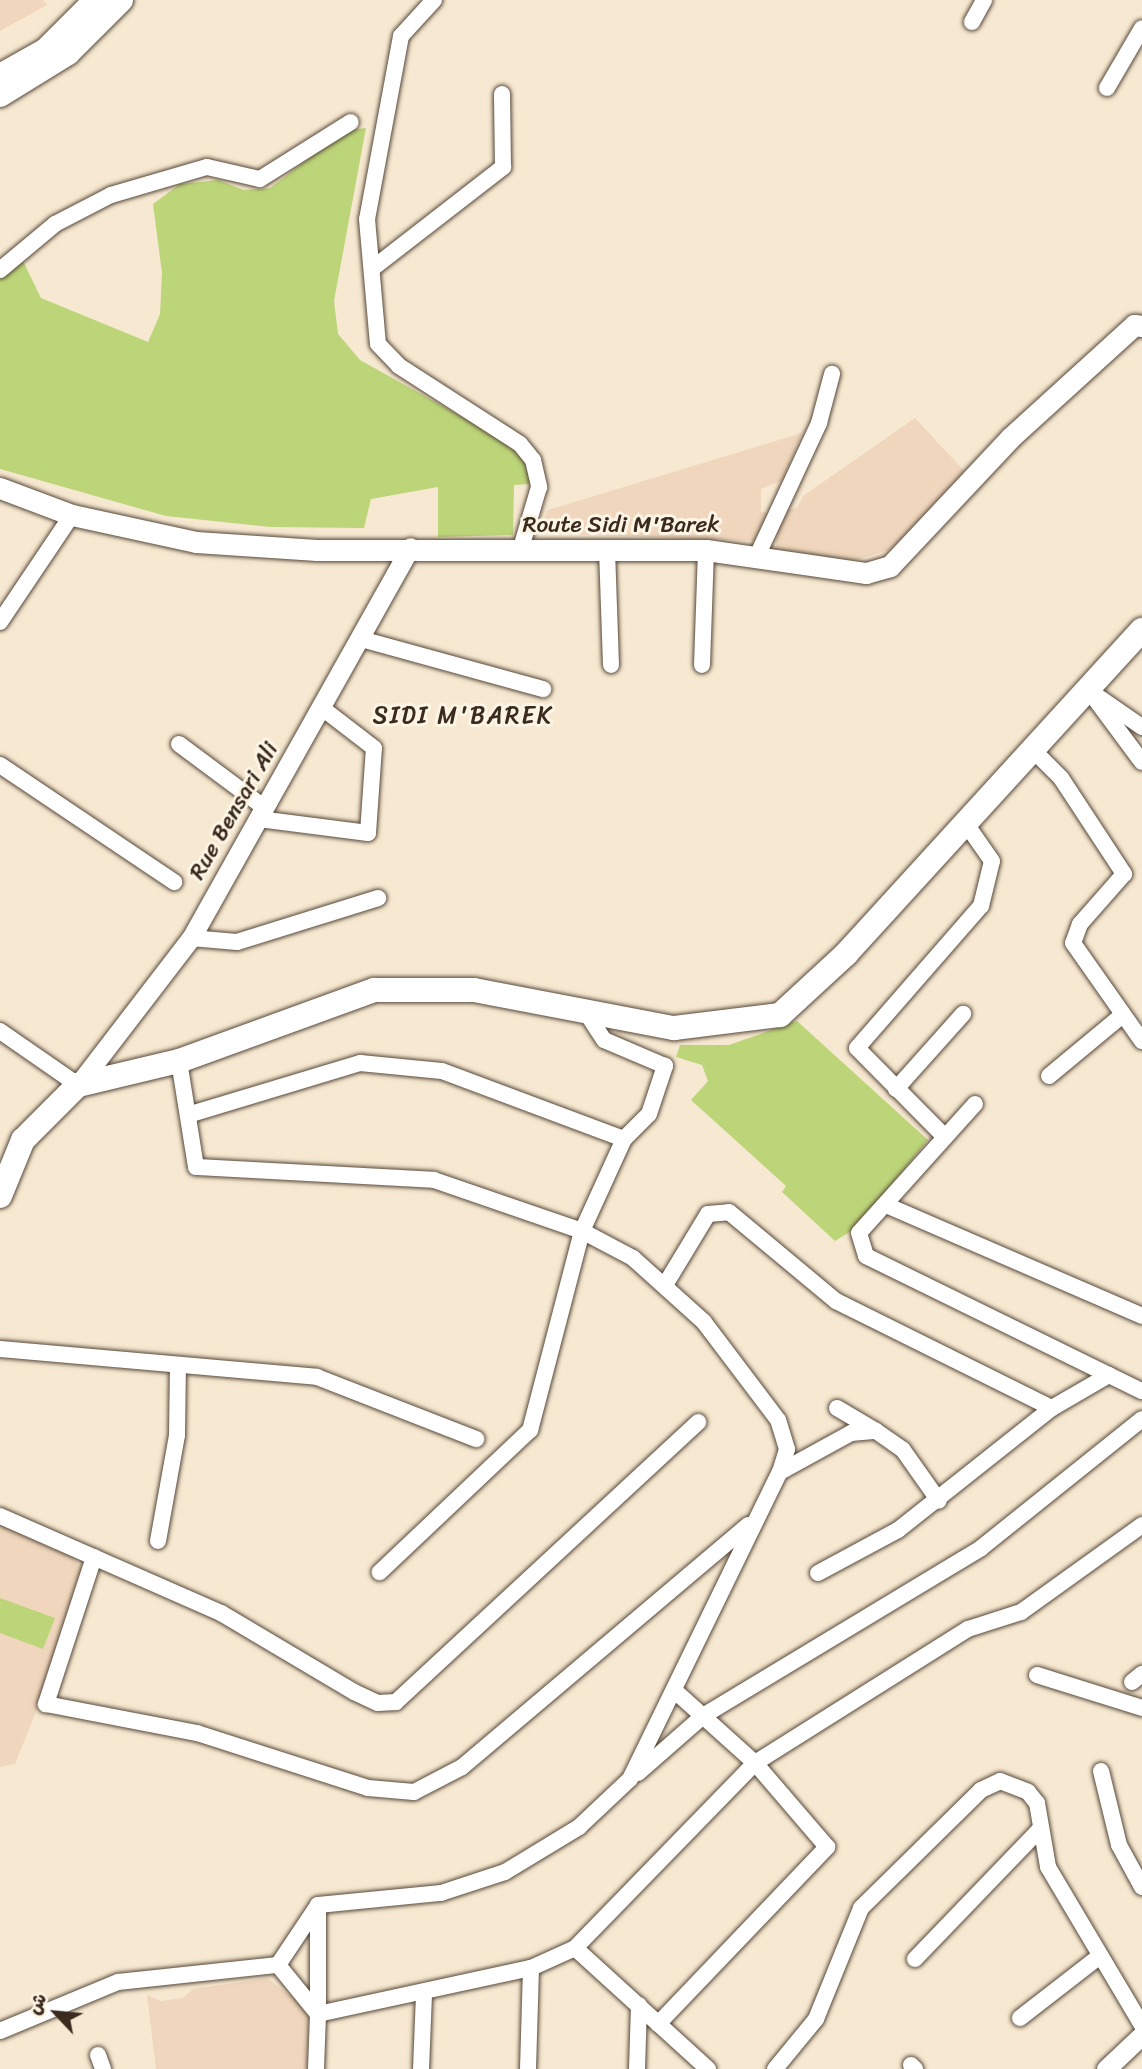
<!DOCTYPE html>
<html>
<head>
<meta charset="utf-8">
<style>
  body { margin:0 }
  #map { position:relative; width:1142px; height:2069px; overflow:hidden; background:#f7e9d1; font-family:Sriracha,"Playpen Sans Arabic",sans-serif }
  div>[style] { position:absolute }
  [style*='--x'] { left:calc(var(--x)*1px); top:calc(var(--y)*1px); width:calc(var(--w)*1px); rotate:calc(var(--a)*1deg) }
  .built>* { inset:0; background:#efd6bc }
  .green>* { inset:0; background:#bdd579 }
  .roads { filter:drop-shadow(0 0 2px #574739) drop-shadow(0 0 2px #574739) }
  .minor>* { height:16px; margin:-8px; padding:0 8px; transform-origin:8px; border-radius:8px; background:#fff }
  .tertiary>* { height:19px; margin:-9.5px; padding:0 9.5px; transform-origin:9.5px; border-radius:9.5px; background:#fff }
  .secondary>* { height:21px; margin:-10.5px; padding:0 10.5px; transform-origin:10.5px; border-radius:10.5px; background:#fff }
  .primary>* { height:24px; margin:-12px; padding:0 12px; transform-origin:12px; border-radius:12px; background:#fff }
  .trunk>* { height:24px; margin:-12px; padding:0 12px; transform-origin:12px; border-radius:12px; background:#fff }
  span { translate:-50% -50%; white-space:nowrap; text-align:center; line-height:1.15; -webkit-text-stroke:6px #fcf5e5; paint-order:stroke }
  .street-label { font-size:23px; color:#3b2a1e }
  .neighbourhood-label { font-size:24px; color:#3b2a1e; letter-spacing:2px }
  .north { position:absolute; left:21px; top:1978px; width:70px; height:70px; -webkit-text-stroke:5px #fcf5e5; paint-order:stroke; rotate:296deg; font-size:19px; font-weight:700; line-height:28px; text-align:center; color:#3b2a1e }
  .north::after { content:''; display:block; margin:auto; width:24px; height:32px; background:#3b2a1e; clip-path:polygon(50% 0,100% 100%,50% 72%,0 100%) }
</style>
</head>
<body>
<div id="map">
  <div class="built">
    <i style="clip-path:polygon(0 0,43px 0,47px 5px,0 31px)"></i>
    <i style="clip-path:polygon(915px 418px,968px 475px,898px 547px,853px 561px,776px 549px,778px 511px,797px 508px,803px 496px)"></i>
    <i style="clip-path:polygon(802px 433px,783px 480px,761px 489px,761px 512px,769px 513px,758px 541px,538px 533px,548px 510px)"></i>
    <i style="clip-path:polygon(0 1522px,68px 1551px,89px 1579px,15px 1764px,0 1767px)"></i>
    <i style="clip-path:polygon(267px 1978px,309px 2010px,307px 2069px,156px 2069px,147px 1995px,161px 2001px,183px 1998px,193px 1989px)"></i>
  </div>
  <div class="green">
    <i style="clip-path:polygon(366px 128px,334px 301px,338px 334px,360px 360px,509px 443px,525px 461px,531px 484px,514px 485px,513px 535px,438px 537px,438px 487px,371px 499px,364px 528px,271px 527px,166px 516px,0 469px,0 276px,21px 257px,41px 298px,148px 342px,160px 314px,162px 273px,153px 204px,180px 184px,218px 180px,244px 190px,270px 188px,346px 130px)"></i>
    <i style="clip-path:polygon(797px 1021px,928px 1140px,856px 1228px,835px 1241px,782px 1192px,786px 1186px,691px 1100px,708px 1081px,702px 1065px,676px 1057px,680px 1045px,729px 1045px)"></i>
    <i style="clip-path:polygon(0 1598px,55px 1618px,43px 1649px,0 1633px)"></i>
  </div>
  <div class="roads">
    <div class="minor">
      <i style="--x:434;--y:0;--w:49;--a:132.5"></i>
      <i style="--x:401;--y:36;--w:186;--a:100.5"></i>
      <i style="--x:367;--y:219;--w:125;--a:85"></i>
      <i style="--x:378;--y:344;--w:30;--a:46"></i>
      <i style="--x:399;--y:366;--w:144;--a:32.8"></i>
      <i style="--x:520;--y:444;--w:21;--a:51"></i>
      <i style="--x:533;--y:460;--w:28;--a:77"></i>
      <i style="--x:539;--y:487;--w:67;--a:106.5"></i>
      <i style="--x:972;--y:22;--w:25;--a:-61"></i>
      <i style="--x:1107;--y:88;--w:69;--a:-59.7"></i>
      <i style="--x:373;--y:268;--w:165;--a:-37.8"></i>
      <i style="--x:503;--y:167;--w:73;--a:-90.8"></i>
      <i style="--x:0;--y:270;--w:72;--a:-39.9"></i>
      <i style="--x:55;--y:224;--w:63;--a:-27.4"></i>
      <i style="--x:111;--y:195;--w:100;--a:-16.3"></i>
      <i style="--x:207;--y:167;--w:54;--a:12.8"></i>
      <i style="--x:260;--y:179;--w:107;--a:-32.1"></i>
      <i style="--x:607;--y:550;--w:115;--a:88"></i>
      <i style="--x:758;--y:554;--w:145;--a:-65"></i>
      <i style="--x:819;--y:423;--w:51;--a:-75.1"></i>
      <i style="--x:0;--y:622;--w:129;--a:-56.1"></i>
      <i style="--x:361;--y:639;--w:189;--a:15.4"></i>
      <i style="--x:702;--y:665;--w:115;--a:-88"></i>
      <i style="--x:1087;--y:688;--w:92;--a:53.4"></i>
      <i style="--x:1097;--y:696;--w:55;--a:34.6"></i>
      <i style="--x:179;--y:744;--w:107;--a:36.7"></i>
      <i style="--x:1031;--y:748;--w:42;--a:45"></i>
      <i style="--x:1061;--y:778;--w:115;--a:56.7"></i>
      <i style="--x:1124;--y:874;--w:67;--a:131.3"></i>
      <i style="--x:1080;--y:924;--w:20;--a:110"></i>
      <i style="--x:1073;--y:943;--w:120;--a:54.9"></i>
      <i style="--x:0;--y:765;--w:210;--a:33.9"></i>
      <i style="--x:259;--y:819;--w:110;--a:7.3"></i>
      <i style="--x:368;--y:833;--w:85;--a:-86"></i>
      <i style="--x:374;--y:748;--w:66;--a:-142.4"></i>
      <i style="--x:191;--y:938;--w:46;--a:5"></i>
      <i style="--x:237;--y:942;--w:148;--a:-17.3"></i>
      <i style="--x:0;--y:1031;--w:95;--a:34.7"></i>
      <i style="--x:179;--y:1061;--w:107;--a:80.9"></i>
      <i style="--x:196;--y:1167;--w:238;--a:3.1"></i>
      <i style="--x:434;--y:1180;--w:157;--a:19"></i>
      <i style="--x:582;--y:1231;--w:101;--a:-65.5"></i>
      <i style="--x:624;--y:1139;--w:35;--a:-45"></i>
      <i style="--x:649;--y:1114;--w:51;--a:-71.6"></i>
      <i style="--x:665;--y:1066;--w:66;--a:-156.9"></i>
      <i style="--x:604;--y:1040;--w:38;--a:-123"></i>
      <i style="--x:1049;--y:1076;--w:92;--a:-39.7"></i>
      <i style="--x:896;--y:1089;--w:101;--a:-48.2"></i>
      <i style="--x:975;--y:1104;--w:173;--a:132"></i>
      <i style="--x:859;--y:1233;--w:24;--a:73"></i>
      <i style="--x:866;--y:1256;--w:307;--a:26.1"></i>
      <i style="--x:191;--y:1114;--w:177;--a:-16.8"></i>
      <i style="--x:360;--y:1063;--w:82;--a:5.6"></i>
      <i style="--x:442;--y:1071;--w:194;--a:20.5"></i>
      <i style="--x:945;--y:1137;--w:125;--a:-134.7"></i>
      <i style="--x:857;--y:1048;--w:189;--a:-48.9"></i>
      <i style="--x:981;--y:906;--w:46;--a:-76.3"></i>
      <i style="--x:992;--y:861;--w:49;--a:-125"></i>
      <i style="--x:886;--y:1205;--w:279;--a:23.4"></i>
      <i style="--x:665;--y:1285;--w:83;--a:-58.8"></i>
      <i style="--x:708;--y:1214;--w:21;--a:-5"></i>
      <i style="--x:729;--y:1212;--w:139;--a:39.8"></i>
      <i style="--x:836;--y:1301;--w:241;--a:26.4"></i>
      <i style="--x:0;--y:1349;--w:318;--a:5"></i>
      <i style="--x:317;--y:1377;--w:171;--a:21.3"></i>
      <i style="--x:837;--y:1408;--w:45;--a:30.5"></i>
      <i style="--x:780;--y:1472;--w:81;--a:-28.8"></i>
      <i style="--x:851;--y:1433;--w:25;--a:-5"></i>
      <i style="--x:876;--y:1431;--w:33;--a:35"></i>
      <i style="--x:903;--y:1450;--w:62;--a:54.8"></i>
      <i style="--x:0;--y:1516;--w:241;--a:23.7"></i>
      <i style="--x:221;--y:1613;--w:155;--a:30.7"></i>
      <i style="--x:354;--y:1692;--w:26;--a:25"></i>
      <i style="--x:378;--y:1703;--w:18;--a:-3"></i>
      <i style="--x:396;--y:1702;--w:412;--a:-42.8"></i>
      <i style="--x:158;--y:1541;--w:108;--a:-79.8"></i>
      <i style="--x:177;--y:1435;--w:70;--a:-89.2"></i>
      <i style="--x:94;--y:1557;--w:155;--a:108.1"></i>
      <i style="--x:46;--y:1704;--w:154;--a:10.9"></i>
      <i style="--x:197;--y:1733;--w:180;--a:17.8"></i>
      <i style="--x:368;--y:1788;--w:46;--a:5"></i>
      <i style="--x:414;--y:1792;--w:54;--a:-27.5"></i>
      <i style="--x:462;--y:1767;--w:375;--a:-40.2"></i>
      <i style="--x:818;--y:1573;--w:91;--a:-28.3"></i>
      <i style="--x:898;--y:1530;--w:196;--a:-38.4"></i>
      <i style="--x:1052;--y:1408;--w:66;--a:-30.1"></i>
      <i style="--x:1037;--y:1675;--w:110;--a:17.4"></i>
      <i style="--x:1132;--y:1682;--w:13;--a:-39"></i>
      <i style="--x:1101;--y:1771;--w:76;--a:76.3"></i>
      <i style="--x:1119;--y:1845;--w:48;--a:61.3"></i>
      <i style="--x:638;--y:1773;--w:86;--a:-41.2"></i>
      <i style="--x:703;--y:1716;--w:325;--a:-31.1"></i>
      <i style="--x:981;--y:1548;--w:206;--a:-38.7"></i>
      <i style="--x:318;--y:1905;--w:124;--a:-5.6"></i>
      <i style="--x:441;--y:1893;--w:67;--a:-18.2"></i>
      <i style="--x:505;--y:1872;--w:87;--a:-31.3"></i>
      <i style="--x:579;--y:1827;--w:70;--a:-43.3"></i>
      <i style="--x:630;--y:1779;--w:342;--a:-64"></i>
      <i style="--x:780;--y:1472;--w:24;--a:-73"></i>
      <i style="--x:787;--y:1449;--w:30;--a:-107"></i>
      <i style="--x:778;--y:1420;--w:123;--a:-127.1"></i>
      <i style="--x:704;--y:1322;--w:96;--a:-138"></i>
      <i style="--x:633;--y:1258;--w:58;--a:-152.1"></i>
      <i style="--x:582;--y:1231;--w:206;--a:104.6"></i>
      <i style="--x:530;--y:1430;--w:207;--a:136.6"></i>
      <i style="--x:575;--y:1948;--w:180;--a:42.3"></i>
      <i style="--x:915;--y:1959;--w:180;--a:-46.1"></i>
      <i style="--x:278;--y:1965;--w:63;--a:50.8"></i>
      <i style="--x:318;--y:2014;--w:109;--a:-90"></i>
      <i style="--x:1020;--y:2018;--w:101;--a:-37.8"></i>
      <i style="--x:658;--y:2024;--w:245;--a:-46.3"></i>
      <i style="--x:827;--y:1847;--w:111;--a:-130.6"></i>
      <i style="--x:755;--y:1763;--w:109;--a:-138"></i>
      <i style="--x:0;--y:2031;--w:128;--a:-22.6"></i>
      <i style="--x:118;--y:1982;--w:161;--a:-6.1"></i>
      <i style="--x:278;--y:1965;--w:72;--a:-56.3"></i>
      <i style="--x:98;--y:2055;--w:15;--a:70"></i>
      <i style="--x:911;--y:2065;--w:6;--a:45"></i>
      <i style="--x:316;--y:2069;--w:55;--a:-87.9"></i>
      <i style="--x:318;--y:2014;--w:218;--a:-12.2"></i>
      <i style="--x:531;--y:1968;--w:48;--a:-24.4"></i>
      <i style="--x:575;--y:1948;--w:258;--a:-45.8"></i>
      <i style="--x:755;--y:1763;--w:252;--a:-32.2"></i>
      <i style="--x:968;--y:1629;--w:56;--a:-17.8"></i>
      <i style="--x:1021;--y:1612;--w:149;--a:-35.7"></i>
      <i style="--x:421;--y:2069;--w:74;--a:-87.7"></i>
      <i style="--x:528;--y:2069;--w:101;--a:-88.3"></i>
      <i style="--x:637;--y:2069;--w:64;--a:-88.2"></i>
      <i style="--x:775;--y:2069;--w:65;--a:-50.6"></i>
      <i style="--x:816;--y:2019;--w:120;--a:-67.9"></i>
      <i style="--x:861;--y:1908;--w:168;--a:-44.5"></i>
      <i style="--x:981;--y:1790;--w:21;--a:-25"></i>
      <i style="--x:1000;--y:1781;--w:30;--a:21"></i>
      <i style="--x:1028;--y:1792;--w:14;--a:51"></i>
      <i style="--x:1037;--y:1803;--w:65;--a:80.2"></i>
      <i style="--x:1048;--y:1867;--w:184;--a:59.3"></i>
    </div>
    <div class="tertiary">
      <i style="--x:78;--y:1085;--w:185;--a:-52.5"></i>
      <i style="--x:191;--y:938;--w:448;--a:-60.7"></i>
      <i style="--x:1106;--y:2069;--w:50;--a:-43.4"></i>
    </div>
    <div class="secondary">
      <i style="--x:0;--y:488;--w:77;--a:20.6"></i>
      <i style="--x:72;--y:515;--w:127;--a:12.3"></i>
      <i style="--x:196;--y:542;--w:121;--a:3.8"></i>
      <i style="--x:317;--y:550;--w:389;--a:0"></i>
      <i style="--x:706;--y:550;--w:162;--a:8.2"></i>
      <i style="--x:866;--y:573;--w:25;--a:-16"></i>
      <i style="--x:890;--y:566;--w:175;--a:-46.8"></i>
      <i style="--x:1010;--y:438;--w:168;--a:-42.3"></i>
      <i style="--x:1134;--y:325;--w:8;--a:7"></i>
    </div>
    <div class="primary">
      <i style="--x:0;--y:1196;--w:61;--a:-67.7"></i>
      <i style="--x:23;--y:1140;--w:78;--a:-45"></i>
      <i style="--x:78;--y:1085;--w:104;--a:-13.4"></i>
      <i style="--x:179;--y:1061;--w:208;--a:-20"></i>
      <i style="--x:374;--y:990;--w:100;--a:0"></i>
      <i style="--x:474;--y:990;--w:204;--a:10.8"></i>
      <i style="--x:674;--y:1028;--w:107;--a:-7"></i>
      <i style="--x:780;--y:1015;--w:90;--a:-42.7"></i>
      <i style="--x:846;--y:954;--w:439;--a:-47.6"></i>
    </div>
    <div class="trunk">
      <i style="--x:0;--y:76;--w:53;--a:-29.5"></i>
      <i style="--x:46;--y:50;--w:71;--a:-45"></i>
      <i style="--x:0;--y:95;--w:80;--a:-31.7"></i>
      <i style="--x:68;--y:53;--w:75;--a:-45"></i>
    </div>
  </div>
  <div class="street-label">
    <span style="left:621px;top:525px">Route Sidi M'Barek</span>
    <span style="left:234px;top:811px;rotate:-60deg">Rue Bensari Ali</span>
  </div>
  <div class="neighbourhood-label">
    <span style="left:463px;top:716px">SIDI M'BAREK</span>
  </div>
  <div class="north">ش</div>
</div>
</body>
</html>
